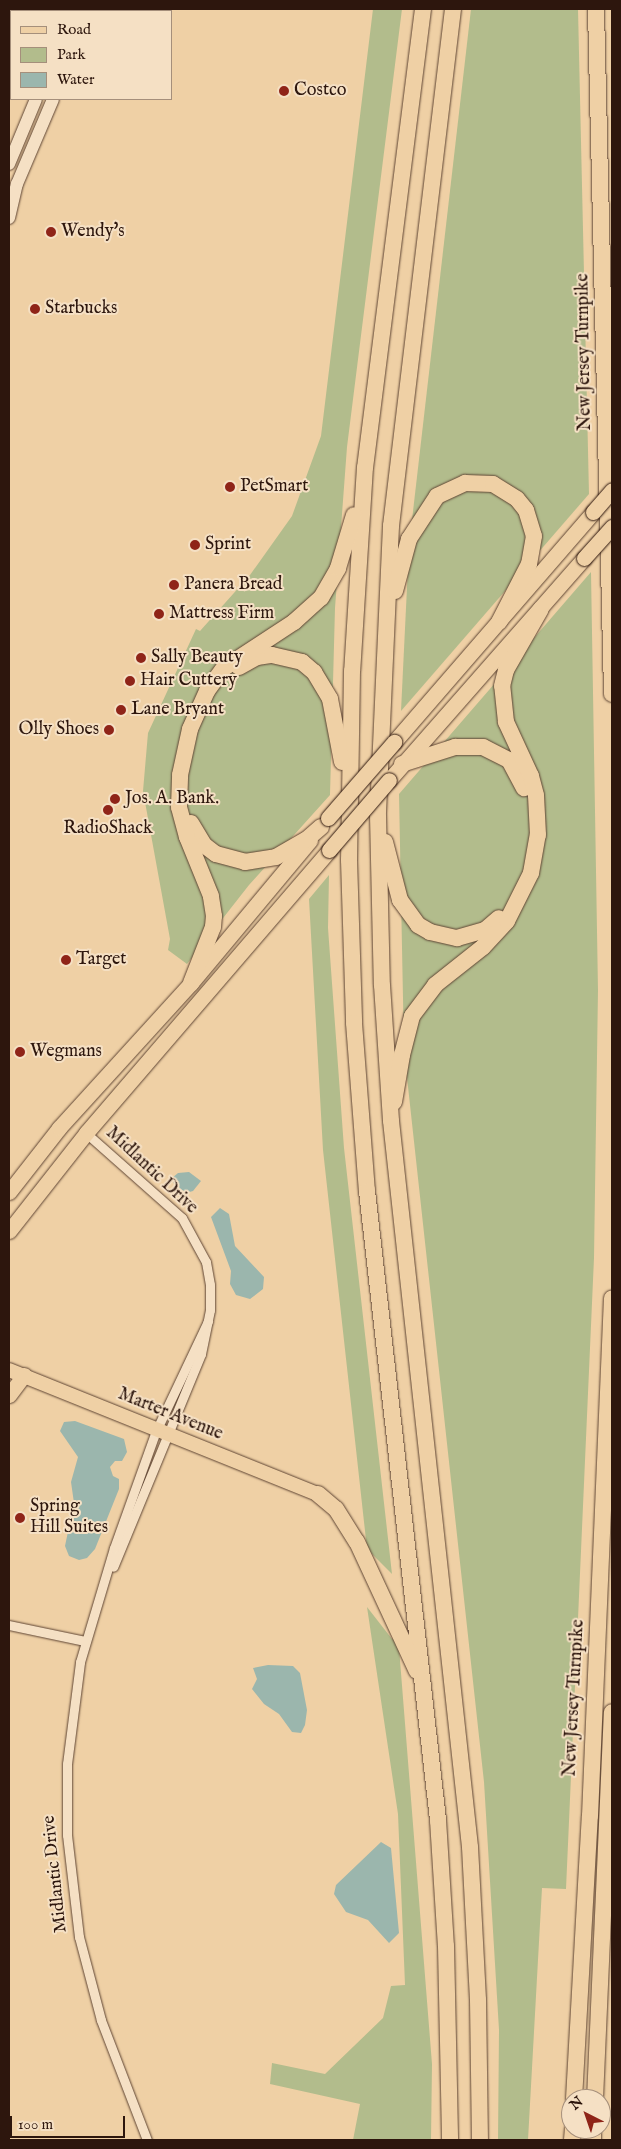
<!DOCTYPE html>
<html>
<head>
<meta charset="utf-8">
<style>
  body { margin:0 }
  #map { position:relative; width:621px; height:2149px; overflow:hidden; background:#efd0a5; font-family:"IM FELL English",serif }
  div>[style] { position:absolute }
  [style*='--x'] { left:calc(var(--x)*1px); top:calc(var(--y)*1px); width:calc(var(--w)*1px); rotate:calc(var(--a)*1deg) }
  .green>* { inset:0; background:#b2bc8c }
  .water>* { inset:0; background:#9bb6ad }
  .roads { filter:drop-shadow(0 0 1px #5e4433) drop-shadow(0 0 1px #5e4433) }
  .minor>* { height:9px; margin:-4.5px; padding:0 4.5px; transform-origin:4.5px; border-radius:4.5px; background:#f5e0c4 }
  .secondary>* { height:12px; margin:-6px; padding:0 6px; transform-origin:6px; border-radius:6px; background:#f5e0c4 }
  .primary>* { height:14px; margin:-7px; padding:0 7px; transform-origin:7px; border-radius:7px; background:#efd0a5 }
  .trunk>* { height:15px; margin:-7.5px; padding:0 7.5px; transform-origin:7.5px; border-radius:7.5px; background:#efd0a5 }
  .motorway>* { height:16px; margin:-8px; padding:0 8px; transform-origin:8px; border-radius:8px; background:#efd0a5 }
  .bridges { filter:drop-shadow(0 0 1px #2d160d) drop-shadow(0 0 1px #2d160d) }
  .trunk-bridge>* { height:15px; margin:-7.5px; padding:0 7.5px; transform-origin:7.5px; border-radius:7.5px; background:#efd0a5 }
  .dots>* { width:14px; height:14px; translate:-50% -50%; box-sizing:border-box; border:2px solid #f5e0c4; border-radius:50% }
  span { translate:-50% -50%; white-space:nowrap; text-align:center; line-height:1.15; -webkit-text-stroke:4px #f5e0c4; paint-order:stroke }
  .poi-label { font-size:18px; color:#2d160d }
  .left { translate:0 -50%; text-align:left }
  .right { translate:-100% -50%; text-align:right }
  .street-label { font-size:18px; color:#2d160d }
  .frame { position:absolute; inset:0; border:10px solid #2d160d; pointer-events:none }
  .legend { position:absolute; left:10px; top:10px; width:162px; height:90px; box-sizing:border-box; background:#f5e0c4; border:1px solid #a58f7b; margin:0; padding:6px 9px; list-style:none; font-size:15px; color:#2d160d }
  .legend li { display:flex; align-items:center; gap:10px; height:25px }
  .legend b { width:25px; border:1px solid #a58f7b }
  .north { position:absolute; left:561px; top:2089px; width:50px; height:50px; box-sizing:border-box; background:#f5e0c4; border:1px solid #a58f7b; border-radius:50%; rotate:319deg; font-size:14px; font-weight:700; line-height:20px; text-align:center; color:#2d160d }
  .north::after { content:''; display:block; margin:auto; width:18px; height:22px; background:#8f2418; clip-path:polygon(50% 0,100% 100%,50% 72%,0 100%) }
  .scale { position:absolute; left:10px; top:2116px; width:115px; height:22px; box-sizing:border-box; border:2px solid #2d160d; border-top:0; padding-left:6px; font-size:15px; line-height:18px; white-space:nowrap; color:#2d160d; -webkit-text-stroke:4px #f5e0c4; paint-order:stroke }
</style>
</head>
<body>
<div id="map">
  <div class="green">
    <i style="clip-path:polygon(373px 9px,402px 9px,347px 447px,335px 608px,330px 795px,249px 885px,187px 964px,168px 950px,170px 939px,143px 791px,148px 733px,196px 629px,200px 631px,250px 575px,292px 516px,321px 436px)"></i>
    <i style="clip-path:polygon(471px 9px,578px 9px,589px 494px,401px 711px,409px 546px)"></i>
    <i style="clip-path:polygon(591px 572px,598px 990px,594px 1258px,566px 1889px,542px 1888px,528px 2140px,498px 2140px,499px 2030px,484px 1782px,404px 1050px,399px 794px)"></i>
    <i style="clip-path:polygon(329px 875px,328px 928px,344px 1148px,392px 1574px,367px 1549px,323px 1150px,309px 899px)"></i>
    <i style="clip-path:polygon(367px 1607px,392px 1639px,398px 1635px,432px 2064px,431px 2140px,353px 2140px,360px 2104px,270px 2084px,272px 2063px,325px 2074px,383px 2018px,391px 1986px,405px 1985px,398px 1814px)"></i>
  </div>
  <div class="water">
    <i style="clip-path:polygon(189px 1172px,201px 1181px,193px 1191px,186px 1193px,174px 1184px,172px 1178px,178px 1173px)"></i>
    <i style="clip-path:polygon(220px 1208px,229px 1214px,235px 1246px,264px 1277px,263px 1289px,250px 1299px,236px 1295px,230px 1284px,231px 1271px,211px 1217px)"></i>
    <i style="clip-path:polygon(75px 1421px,124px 1439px,127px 1452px,122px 1461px,115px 1461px,110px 1467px,113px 1476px,119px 1479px,119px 1489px,95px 1549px,87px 1558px,79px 1560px,69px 1556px,65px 1546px,74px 1503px,71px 1482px,78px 1457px,60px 1431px,64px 1422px)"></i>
    <i style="clip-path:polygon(268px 1665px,293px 1666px,300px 1673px,307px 1710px,305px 1725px,301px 1733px,292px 1732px,279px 1714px,264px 1704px,252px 1689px,257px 1679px,253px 1668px)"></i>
    <i style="clip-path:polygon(381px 1842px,391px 1848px,399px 1933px,389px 1943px,368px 1920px,346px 1912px,334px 1894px,336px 1885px)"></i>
  </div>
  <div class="roads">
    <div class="minor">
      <i style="--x:86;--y:1133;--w:128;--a:41.5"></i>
      <i style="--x:182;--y:1218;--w:50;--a:61.4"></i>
      <i style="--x:206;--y:1262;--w:23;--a:80"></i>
      <i style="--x:210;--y:1285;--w:25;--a:90"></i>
      <i style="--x:210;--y:1310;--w:45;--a:101.6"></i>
      <i style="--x:201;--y:1354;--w:230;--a:112.4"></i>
      <i style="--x:9;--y:1625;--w:78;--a:11.9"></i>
      <i style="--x:147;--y:2140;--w:129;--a:-111"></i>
      <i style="--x:101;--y:2020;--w:86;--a:-104.8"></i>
      <i style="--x:79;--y:1937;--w:103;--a:-96.7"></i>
      <i style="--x:67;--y:1835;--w:71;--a:-90"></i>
      <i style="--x:67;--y:1764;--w:103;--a:-82.7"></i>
      <i style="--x:80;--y:1662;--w:119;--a:-73.4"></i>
      <i style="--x:114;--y:1548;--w:124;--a:-70.3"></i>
      <i style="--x:156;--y:1431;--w:122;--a:-64.7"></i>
    </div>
    <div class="secondary">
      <i style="--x:73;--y:9;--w:2;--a:90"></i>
      <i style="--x:58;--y:11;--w:2;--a:-90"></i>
      <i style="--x:9;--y:164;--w:70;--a:-67.4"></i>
      <i style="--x:9;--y:218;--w:35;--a:-77"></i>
      <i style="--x:17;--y:184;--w:92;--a:-67"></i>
    </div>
    <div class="primary">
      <i style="--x:9;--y:1370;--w:333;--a:21.9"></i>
    </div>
    <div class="trunk">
      <i style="--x:394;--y:742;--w:304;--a:-49.1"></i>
      <i style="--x:389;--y:780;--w:295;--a:-48.7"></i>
      <i style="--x:9;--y:1192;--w:81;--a:-52"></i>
      <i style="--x:59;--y:1128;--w:196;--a:-47.7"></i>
      <i style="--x:191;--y:983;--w:186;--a:-50.2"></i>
      <i style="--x:9;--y:1231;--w:125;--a:-51.8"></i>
      <i style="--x:86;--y:1133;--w:373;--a:-49.3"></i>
      <i style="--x:9;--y:1395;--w:25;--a:-53"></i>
    </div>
    <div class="motorway">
      <i style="--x:423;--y:9;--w:462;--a:97.2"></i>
      <i style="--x:365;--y:467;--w:204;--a:93.6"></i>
      <i style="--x:352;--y:671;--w:189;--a:90.9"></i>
      <i style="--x:349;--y:860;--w:163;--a:88.2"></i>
      <i style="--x:354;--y:1023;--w:169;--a:85.6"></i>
      <i style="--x:367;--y:1191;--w:633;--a:83.56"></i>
      <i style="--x:438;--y:1820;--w:126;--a:86.4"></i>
      <i style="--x:446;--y:1946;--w:194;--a:88.8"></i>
      <i style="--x:453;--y:9;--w:521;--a:96.84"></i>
      <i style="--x:391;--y:526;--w:289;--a:92.6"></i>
      <i style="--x:378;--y:815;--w:170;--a:88.7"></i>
      <i style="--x:382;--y:985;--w:136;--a:86.2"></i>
      <i style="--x:391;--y:1121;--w:730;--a:83.79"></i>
      <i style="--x:470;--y:1847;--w:153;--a:87"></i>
      <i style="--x:478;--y:2000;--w:140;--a:89.2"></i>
      <i style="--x:596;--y:9;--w:685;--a:88.66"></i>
      <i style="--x:395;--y:591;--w:54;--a:-74.9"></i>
      <i style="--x:409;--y:539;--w:51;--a:-56.9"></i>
      <i style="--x:437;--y:496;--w:31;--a:-25"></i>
      <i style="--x:465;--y:483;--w:28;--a:2"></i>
      <i style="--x:493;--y:484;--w:28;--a:32"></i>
      <i style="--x:517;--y:499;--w:14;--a:51"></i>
      <i style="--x:526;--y:510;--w:27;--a:73"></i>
      <i style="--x:534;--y:536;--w:28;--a:100"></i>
      <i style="--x:529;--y:564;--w:65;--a:117.3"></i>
      <i style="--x:239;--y:667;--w:21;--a:-29"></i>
      <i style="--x:257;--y:657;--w:15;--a:-8"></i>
      <i style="--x:272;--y:655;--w:31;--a:13"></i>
      <i style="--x:302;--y:662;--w:16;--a:40"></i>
      <i style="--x:314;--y:672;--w:31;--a:59"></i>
      <i style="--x:330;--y:699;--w:64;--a:79.2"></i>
      <i style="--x:402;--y:764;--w:56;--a:-17.8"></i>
      <i style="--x:455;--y:747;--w:28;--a:0"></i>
      <i style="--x:483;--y:747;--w:29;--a:27"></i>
      <i style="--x:509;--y:760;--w:32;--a:62"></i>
      <i style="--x:191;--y:823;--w:26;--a:59"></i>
      <i style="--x:204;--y:845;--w:15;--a:37"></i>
      <i style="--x:216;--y:854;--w:30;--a:15"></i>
      <i style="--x:245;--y:862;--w:31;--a:-9"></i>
      <i style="--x:276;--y:857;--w:34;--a:-30"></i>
      <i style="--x:306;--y:840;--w:20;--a:-41"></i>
      <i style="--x:385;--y:842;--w:60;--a:75.5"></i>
      <i style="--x:400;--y:900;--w:31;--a:54"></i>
      <i style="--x:418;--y:925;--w:14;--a:30"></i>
      <i style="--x:430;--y:932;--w:28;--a:13"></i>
      <i style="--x:457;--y:938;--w:29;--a:-16"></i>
      <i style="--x:485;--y:930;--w:18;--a:-41"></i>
      <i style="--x:191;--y:983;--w:60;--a:-68.6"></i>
      <i style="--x:213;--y:927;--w:11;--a:-85"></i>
      <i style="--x:214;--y:916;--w:20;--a:-99"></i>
      <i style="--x:211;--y:896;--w:64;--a:-112.1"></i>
      <i style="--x:187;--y:837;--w:31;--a:-105"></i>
      <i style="--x:179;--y:807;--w:32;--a:-88"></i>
      <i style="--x:180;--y:775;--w:47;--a:-77.7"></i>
      <i style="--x:190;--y:729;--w:42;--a:-65.9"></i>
      <i style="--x:207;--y:691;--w:29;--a:-54"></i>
      <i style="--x:224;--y:668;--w:84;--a:-33.3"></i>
      <i style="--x:294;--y:622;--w:36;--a:-42"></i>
      <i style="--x:321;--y:598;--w:34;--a:-60"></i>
      <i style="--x:338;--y:568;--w:55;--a:-73.2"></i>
      <i style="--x:394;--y:1102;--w:48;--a:-80.3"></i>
      <i style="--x:402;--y:1055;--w:40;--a:-75.6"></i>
      <i style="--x:412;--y:1016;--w:39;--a:-53"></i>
      <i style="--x:435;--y:985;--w:61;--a:-38.4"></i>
      <i style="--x:483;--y:947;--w:35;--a:-47"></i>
      <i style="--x:507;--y:921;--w:54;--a:-63.4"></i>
      <i style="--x:531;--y:873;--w:39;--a:-80"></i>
      <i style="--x:538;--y:835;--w:40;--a:-92.9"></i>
      <i style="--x:536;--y:795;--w:20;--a:-105"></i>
      <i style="--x:531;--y:776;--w:60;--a:-114.8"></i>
      <i style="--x:506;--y:722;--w:36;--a:-96"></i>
      <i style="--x:502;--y:686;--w:16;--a:-76"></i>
      <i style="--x:506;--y:670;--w:70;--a:-60.2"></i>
      <i style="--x:318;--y:1494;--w:23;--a:40"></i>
      <i style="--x:336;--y:1509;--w:39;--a:58"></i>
      <i style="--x:357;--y:1542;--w:142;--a:65.1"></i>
      <i style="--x:574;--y:2099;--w:283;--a:-86.8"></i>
      <i style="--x:590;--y:1816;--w:518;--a:-87.57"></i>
      <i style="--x:595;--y:2099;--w:387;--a:-87.5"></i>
      <i style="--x:572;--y:2140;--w:11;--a:-85"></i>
      <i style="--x:593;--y:2140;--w:11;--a:-90"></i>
    </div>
  </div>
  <div class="bridges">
    <div class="trunk-bridge">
      <i style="--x:593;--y:512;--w:29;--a:-49"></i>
      <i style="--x:584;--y:558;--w:42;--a:-47.9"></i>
      <i style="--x:328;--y:818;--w:101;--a:-49"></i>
      <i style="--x:329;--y:850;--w:92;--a:-49.4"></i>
    </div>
  </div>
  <div class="dots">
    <i style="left:284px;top:91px;background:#8f2418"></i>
    <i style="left:51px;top:232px;background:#8f2418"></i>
    <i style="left:35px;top:309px;background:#8f2418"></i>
    <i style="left:230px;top:487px;background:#8f2418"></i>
    <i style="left:195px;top:545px;background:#8f2418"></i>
    <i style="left:174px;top:585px;background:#8f2418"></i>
    <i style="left:159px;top:614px;background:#8f2418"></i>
    <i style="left:141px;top:658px;background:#8f2418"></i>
    <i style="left:130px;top:681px;background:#8f2418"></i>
    <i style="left:121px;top:710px;background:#8f2418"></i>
    <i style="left:109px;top:730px;background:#8f2418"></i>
    <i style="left:115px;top:799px;background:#8f2418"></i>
    <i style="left:108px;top:810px;background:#8f2418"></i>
    <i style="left:66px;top:960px;background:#8f2418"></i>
    <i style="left:20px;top:1052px;background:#8f2418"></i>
    <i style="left:20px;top:1518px;background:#8f2418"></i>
  </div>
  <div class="poi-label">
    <span class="left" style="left:294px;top:91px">Costco</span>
    <span class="left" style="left:61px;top:232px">Wendy's</span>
    <span class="left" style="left:45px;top:309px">Starbucks</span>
    <span class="left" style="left:240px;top:487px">PetSmart</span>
    <span class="left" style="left:205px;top:545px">Sprint</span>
    <span class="left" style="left:184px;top:585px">Panera Bread</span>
    <span class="left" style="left:169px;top:614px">Mattress Firm</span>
    <span class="left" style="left:151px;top:658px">Sally Beauty</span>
    <span class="left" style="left:140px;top:681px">Hair Cuttery</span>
    <span class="left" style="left:131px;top:710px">Lane Bryant</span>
    <span class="right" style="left:99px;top:730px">Olly Shoes</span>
    <span class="left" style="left:125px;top:799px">Jos. A. Bank.</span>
    <span style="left:108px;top:829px">RadioShack</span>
    <span class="left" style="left:76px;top:960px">Target</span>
    <span class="left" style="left:30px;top:1052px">Wegmans</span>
    <span class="left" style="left:30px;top:1518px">Spring<br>Hill Suites</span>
  </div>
  <div class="street-label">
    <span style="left:585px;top:352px;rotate:-91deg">New Jersey Turnpike</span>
    <span style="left:151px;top:1171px;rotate:43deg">Midlantic Drive</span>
    <span style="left:170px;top:1415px;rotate:22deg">Marter Avenue</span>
    <span style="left:575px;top:1698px;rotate:-87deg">New Jersey Turnpike</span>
    <span style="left:56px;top:1874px;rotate:-96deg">Midlantic Drive</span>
  </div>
  <div class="frame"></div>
  <ul class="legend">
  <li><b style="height:6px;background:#efd0a5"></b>Road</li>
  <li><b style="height:14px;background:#b2bc8c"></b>Park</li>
  <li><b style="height:14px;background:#9bb6ad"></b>Water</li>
  </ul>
  <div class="north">N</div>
  <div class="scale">100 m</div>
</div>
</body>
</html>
